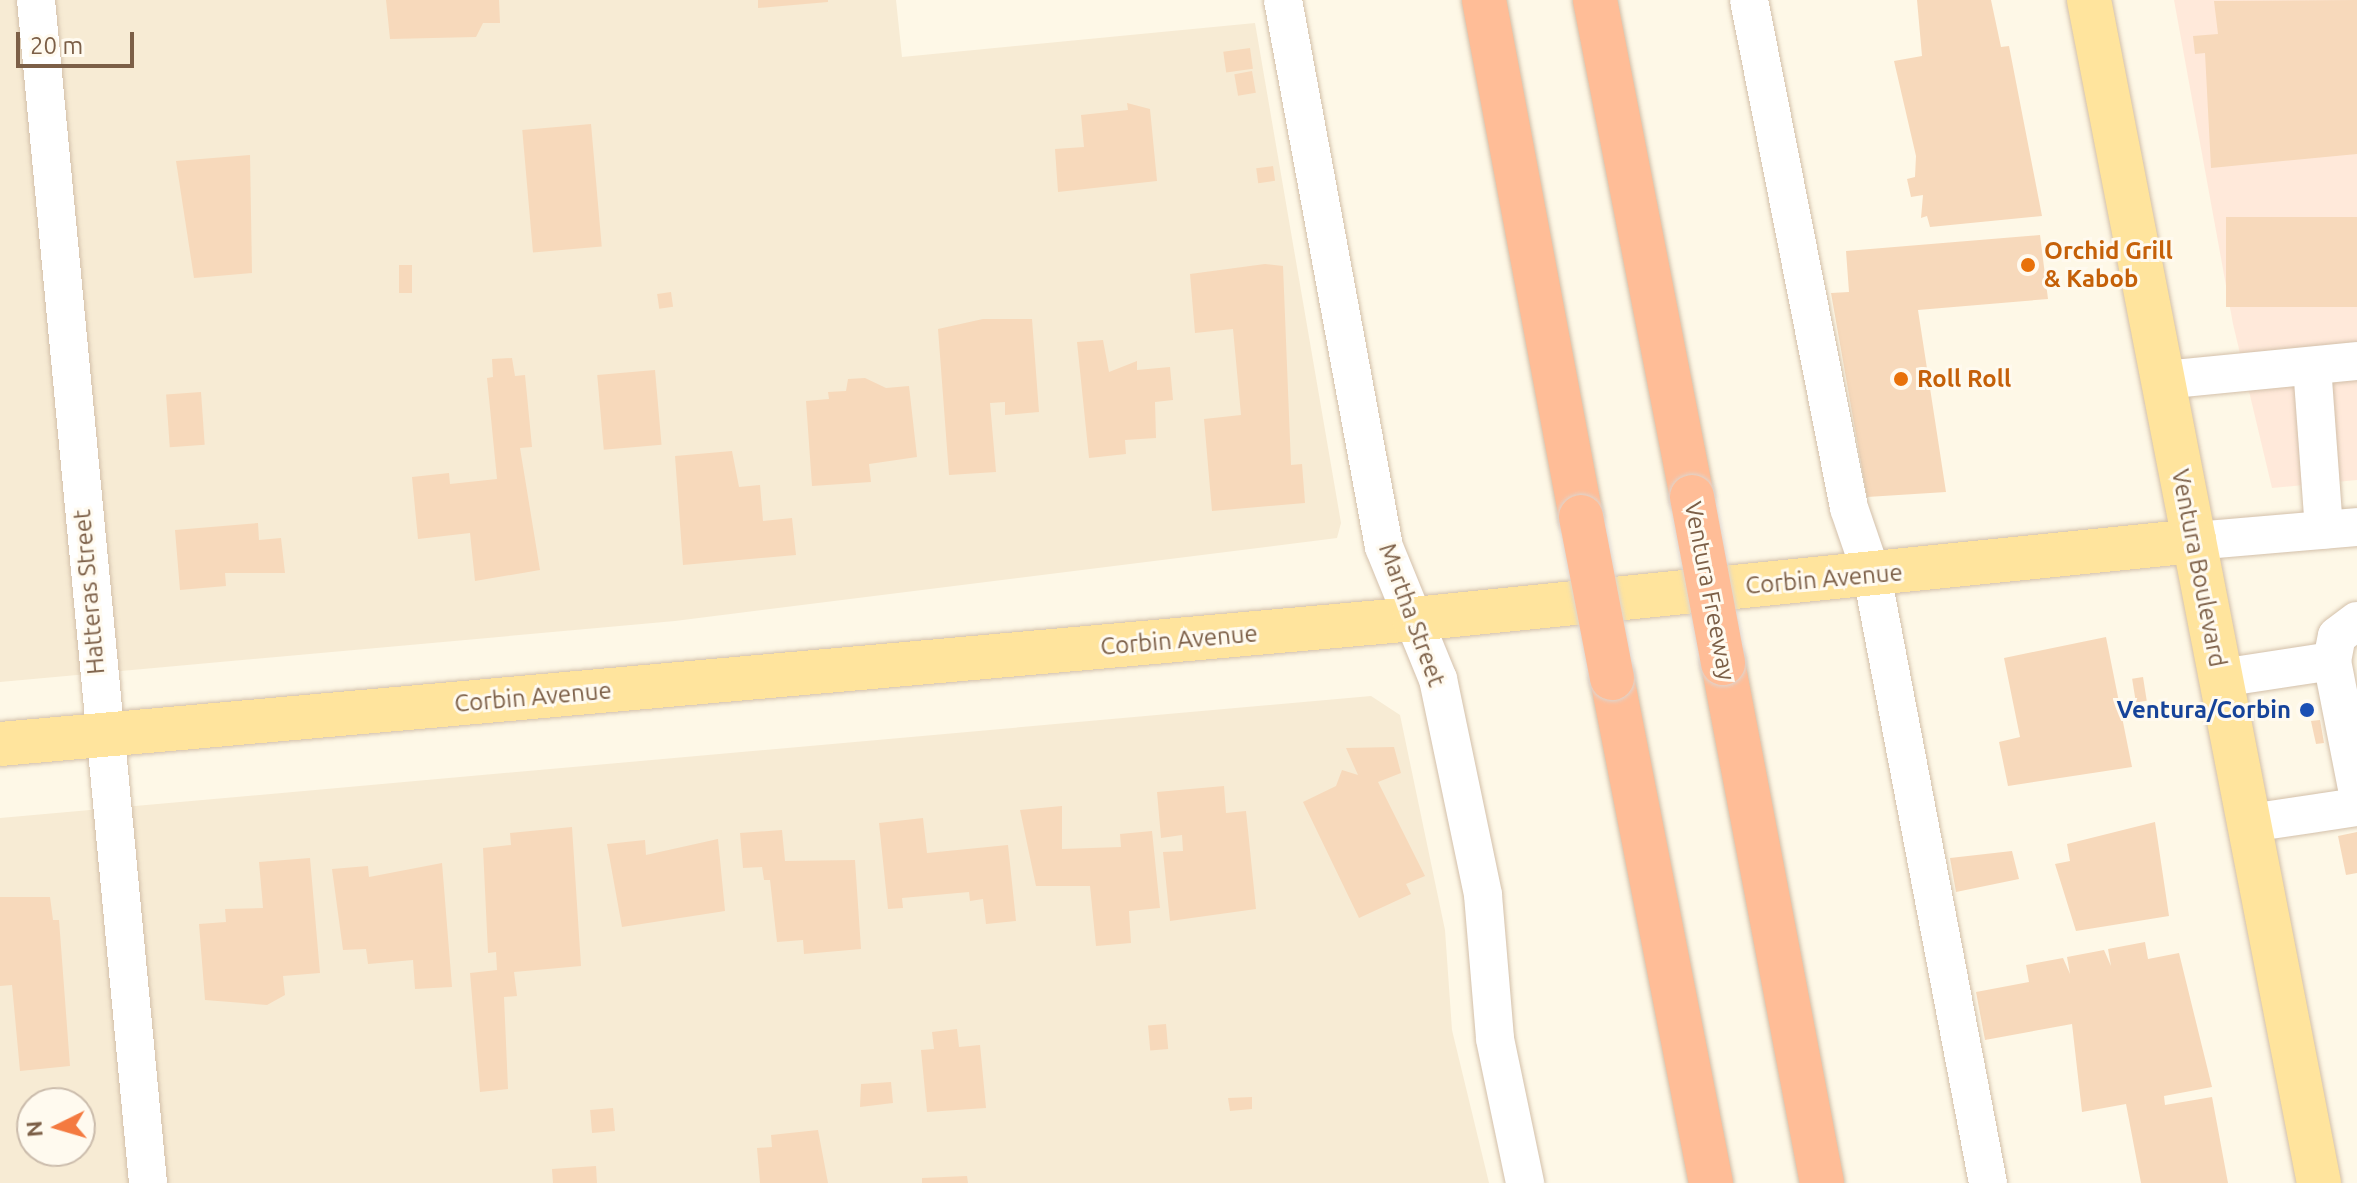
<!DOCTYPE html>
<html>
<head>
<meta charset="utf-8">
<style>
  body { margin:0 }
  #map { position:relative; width:2357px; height:1183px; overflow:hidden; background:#fef8e7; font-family:Ubuntu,sans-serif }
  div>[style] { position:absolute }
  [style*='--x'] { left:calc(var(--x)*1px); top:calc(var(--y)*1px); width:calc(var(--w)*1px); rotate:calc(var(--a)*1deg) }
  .residential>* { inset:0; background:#f7ebd4 }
  .commercial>* { inset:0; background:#ffe9da }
  .building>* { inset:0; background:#f7d9bb; transform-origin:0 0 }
  .roads { filter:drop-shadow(0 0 2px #d3c0aa) drop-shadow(0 0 2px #d3c0aa) }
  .minor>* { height:38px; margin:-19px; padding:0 19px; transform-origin:19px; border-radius:19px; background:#fff }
  .major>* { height:44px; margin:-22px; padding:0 22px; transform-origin:22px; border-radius:22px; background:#ffe49d }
  .highway>* { height:44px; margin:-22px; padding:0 22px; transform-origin:22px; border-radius:22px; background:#ffbd97 }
  .bridges { filter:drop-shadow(0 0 2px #ddd5cf) drop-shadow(0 0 2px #ddd5cf) }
  .highway-bridge>* { height:44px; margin:-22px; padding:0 22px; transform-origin:22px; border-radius:22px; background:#ffbd97 }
  .dots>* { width:22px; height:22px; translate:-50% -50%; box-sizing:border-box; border:4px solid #fffaef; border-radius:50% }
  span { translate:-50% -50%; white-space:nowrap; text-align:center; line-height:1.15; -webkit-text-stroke:6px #fffaef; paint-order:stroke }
  .food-label { font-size:24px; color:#c56008; font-weight:700 }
  .left { translate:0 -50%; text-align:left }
  .street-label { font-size:24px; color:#7c5f47 }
  .transit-label { font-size:24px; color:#164399; font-weight:700 }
  .right { translate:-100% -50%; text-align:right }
  .north { position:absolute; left:16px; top:1087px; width:80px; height:80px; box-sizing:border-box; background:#fffaef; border:2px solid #cbbcac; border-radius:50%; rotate:265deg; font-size:22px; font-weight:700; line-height:32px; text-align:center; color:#7c5f47 }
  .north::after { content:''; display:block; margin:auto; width:28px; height:36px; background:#f47a40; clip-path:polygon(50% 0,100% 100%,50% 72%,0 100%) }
  .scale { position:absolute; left:16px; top:32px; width:118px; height:36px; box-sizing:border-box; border:4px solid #7c5f47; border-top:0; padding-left:10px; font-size:24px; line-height:28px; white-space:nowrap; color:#7c5f47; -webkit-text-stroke:6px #fffaef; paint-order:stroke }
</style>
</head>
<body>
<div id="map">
  <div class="residential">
    <i style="clip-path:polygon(0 0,896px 0,902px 57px,1255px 23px,1341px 523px,1337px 538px,675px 621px,0 682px)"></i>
    <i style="clip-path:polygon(evenodd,1371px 696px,1400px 715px,1445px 930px,1452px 1030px,1489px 1183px,0 1183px,0 818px,1371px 696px,32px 1103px,80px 1103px,80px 1151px,32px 1151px,32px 1103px)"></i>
  </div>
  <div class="commercial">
    <i style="clip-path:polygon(2174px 0,2357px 0,2357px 480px,2272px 488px,2233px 324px)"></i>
  </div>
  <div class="building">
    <i style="clip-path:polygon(386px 0,499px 0,500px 23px,483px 23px,476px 37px,390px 39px)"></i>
    <i style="clip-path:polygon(758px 0,828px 0,828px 2px,758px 8px)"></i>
    <i style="clip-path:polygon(1917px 0,1991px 0,2001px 47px,2009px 46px,2042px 216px,1930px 227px,1927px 216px,1921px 218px,1923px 195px,1911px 197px,1907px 179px,1915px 177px,1916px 156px,1894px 61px,1922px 56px)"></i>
    <i style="clip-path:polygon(2357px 0,2357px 154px,2211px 168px,2205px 53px,2195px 54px,2193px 36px,2218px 34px,2214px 1px)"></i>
    <i style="left:1250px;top:48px;width:21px;height:27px;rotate:82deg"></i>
    <i style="left:1252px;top:71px;width:22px;height:18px;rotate:80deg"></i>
    <i style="clip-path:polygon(1127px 103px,1150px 109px,1157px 181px,1058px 192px,1055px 149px,1084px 147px,1081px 115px,1128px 110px)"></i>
    <i style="left:591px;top:124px;width:123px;height:69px;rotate:85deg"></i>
    <i style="clip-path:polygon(250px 155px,252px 273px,194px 278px,176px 161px)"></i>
    <i style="left:1273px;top:166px;width:15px;height:17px;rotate:82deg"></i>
    <i style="left:2357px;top:217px;width:90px;height:131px;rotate:90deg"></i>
    <i style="clip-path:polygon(2040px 235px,2048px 299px,1918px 310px,1946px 492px,1867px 497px,1831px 293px,1849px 292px,1846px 251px)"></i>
    <i style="clip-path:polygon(1265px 264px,1283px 266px,1291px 465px,1302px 464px,1305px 503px,1212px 511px,1204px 419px,1241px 415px,1233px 329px,1195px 333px,1190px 274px)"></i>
    <i style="left:399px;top:265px;width:13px;height:28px"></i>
    <i style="left:671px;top:292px;width:15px;height:14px;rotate:82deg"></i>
    <i style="clip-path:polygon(983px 319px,1032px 319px,1039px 412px,1005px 415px,1005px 402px,990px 403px,996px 472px,949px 475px,938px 329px)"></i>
    <i style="clip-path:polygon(1103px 340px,1109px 372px,1137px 361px,1137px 370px,1170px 367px,1173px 400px,1155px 402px,1156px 438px,1125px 440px,1126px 454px,1089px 458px,1077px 342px)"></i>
    <i style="clip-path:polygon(512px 358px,515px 376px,525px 375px,532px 447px,520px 448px,540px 570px,475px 581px,470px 533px,418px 539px,412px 477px,449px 473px,450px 484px,497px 479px,487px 378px,493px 377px,492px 359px)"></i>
    <i style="left:655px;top:370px;width:75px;height:58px;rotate:85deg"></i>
    <i style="clip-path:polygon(865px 378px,886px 388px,909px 386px,917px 457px,869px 464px,871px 482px,812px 486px,806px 401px,829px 399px,828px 392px,846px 391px,848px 379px)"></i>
    <i style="left:201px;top:392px;width:53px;height:35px;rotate:86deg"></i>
    <i style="clip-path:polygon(732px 451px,739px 487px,760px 485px,763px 521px,792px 518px,796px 555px,683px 565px,675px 456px)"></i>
    <i style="clip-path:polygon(258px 523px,259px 540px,281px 538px,285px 573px,225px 573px,226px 586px,180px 590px,175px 530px)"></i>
    <i style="clip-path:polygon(2106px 637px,2132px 767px,2008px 786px,1999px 742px,2020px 737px,2004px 658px)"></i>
    <i style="left:2143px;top:677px;width:24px;height:11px;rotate:81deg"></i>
    <i style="clip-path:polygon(2320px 720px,2324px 743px,2316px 744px,2311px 721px)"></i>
    <i style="clip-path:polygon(1394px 747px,1401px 773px,1378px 782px,1425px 876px,1406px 884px,1411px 894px,1359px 918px,1303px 802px,1336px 786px,1342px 770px,1358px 775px,1346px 748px)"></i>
    <i style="clip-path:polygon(1224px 786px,1226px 813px,1246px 811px,1256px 909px,1170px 921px,1163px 852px,1183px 851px,1182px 835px,1161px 838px,1157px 792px)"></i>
    <i style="clip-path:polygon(1062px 806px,1062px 849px,1121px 847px,1120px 834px,1152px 831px,1160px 908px,1129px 911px,1131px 943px,1096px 946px,1090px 886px,1036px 886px,1020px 810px)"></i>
    <i style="clip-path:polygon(923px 818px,927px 853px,1008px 845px,1016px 921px,986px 924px,983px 899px,970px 901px,969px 892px,902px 898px,903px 908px,888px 909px,879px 823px)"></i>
    <i style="clip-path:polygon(2155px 822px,2169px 916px,2076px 931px,2055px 864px,2070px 861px,2067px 844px)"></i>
    <i style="clip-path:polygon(572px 827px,581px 966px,514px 972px,517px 996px,504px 997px,508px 1089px,480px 1092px,470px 973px,497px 970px,496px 952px,488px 953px,483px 848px,511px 845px,510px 833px)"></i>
    <i style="clip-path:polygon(782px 830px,785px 861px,855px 860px,861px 949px,804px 954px,803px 940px,777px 942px,770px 880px,764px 880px,762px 867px,743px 868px,740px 833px)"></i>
    <i style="clip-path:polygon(2357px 832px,2357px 873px,2346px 875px,2338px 836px)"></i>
    <i style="clip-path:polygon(718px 839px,725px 911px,622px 927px,607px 844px,645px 840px,646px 855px)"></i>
    <i style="clip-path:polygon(2012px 851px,2019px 879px,1956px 892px,1950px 858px)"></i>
    <i style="clip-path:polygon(310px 858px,320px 973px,283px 976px,285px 995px,267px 1005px,205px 1000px,199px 924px,226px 922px,225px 909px,263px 908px,259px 862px)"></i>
    <i style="clip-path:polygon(442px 863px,452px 987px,415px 989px,413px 960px,368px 964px,366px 949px,343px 950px,332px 869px,368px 866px,369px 877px)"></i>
    <i style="clip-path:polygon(0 897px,50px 897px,53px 920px,59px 920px,70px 1066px,20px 1071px,12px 985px,0 986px)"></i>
    <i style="clip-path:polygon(2145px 942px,2148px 959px,2179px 953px,2212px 1087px,2164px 1096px,2165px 1105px,2212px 1097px,2228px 1183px,2141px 1183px,2126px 1104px,2082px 1112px,2072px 1024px,1985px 1040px,1976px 992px,2029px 982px,2026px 965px,2063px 958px,2070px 974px,2067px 957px,2104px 950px,2111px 966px,2108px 949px)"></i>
    <i style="left:1166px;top:1024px;width:25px;height:18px;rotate:85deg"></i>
    <i style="clip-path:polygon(957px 1029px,959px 1047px,980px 1045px,986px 1108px,927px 1112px,921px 1050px,934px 1049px,932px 1032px)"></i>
    <i style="clip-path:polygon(891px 1082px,893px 1103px,860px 1107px,861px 1084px)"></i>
    <i style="clip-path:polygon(1252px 1097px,1252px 1109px,1230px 1111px,1228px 1098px)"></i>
    <i style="left:613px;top:1108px;width:23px;height:23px;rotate:85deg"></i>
    <i style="clip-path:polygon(818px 1130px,828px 1183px,760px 1183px,757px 1148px,772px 1147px,771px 1135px)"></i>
    <i style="clip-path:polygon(596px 1166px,597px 1183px,553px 1183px,552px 1169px)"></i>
    <i style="clip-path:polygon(967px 1176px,968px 1183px,922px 1183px,922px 1178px)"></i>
  </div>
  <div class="roads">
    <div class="minor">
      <i style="--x:36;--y:0;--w:1188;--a:84.59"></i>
      <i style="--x:1283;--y:0;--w:556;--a:79.54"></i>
      <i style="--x:1384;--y:547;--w:143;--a:67.8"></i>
      <i style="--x:1438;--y:679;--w:221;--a:78.2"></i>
      <i style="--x:1483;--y:895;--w:144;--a:85.2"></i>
      <i style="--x:1495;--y:1039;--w:147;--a:78.2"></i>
      <i style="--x:1749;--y:0;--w:518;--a:78.86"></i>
      <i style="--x:1849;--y:508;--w:71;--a:71.1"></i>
      <i style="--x:1872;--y:575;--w:619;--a:79.2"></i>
      <i style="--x:2312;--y:366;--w:164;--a:85.8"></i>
      <i style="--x:2163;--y:380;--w:195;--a:-5.6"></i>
      <i style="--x:2194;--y:541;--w:164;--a:-4.9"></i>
      <i style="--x:2332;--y:661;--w:130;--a:78.9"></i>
      <i style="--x:2221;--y:678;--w:112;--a:-8.7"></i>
      <i style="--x:2332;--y:661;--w:25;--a:-79"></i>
      <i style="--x:2337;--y:636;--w:25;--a:-37"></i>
      <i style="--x:2250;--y:823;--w:108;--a:-8.5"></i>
    </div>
    <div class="major">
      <i style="--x:2089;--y:0;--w:1205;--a:79"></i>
      <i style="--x:0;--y:744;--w:1420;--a:-5.05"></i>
      <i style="--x:1414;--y:619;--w:784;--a:-5.71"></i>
    </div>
    <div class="highway">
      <i style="--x:1484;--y:0;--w:526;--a:79.37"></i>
      <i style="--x:1595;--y:0;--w:506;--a:78.96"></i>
      <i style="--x:1723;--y:663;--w:529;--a:79.22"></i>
      <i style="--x:1612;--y:678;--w:515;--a:78.91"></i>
    </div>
  </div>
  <div class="bridges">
    <div class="highway-bridge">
      <i style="--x:1692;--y:497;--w:169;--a:79.4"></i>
      <i style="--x:1581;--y:517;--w:164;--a:79.1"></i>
    </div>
  </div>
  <div class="dots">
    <i style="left:2028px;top:265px;background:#e8710a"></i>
    <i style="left:1901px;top:379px;background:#e8710a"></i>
    <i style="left:2307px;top:710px;background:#1a4fb4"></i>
  </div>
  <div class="food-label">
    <span class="left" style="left:2044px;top:265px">Orchid Grill<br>&amp; Kabob</span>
    <span class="left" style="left:1917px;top:379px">Roll Roll</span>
  </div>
  <div class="street-label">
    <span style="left:2199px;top:568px;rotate:79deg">Ventura Boulevard</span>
    <span style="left:1824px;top:579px;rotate:-5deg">Corbin Avenue</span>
    <span style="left:1710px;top:591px;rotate:79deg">Ventura Freeway</span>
    <span style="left:89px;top:592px;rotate:-95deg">Hatteras Street</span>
    <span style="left:1412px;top:615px;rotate:70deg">Martha Street</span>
    <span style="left:1179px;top:640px;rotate:-5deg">Corbin Avenue</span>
    <span style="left:533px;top:697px;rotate:-5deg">Corbin Avenue</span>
  </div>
  <div class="transit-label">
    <span class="right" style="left:2291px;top:710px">Ventura/Corbin</span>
  </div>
  <div class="north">N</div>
  <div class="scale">20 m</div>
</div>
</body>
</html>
